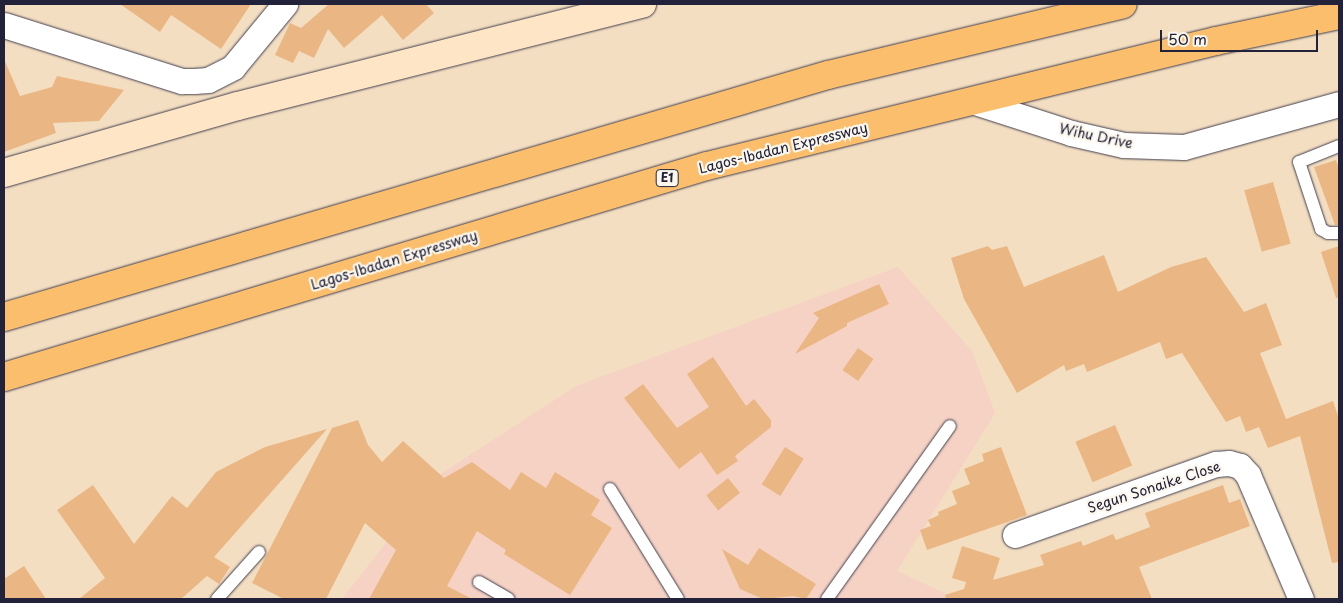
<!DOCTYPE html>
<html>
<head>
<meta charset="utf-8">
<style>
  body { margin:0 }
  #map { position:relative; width:1343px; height:603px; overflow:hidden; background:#f3dec1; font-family:"Playpen Sans",sans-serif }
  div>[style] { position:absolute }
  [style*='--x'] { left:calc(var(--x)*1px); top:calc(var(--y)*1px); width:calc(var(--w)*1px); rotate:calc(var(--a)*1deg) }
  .built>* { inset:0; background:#f6d2c4 }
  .building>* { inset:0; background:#eab784; transform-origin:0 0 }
  .roads { filter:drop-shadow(0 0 1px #413e4f) drop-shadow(0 0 1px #413e4f) }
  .service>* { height:12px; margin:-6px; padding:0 6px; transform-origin:6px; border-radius:6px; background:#fff }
  .minor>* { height:25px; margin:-12.5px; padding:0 12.5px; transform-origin:12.5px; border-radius:12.5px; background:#fff }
  .secondary>* { height:28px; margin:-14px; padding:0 14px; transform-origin:14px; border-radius:14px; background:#fde5c5 }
  .motorway>* { height:28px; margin:-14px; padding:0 14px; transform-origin:14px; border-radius:14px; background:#fabe6d }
  span { translate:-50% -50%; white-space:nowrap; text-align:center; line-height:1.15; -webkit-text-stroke:4.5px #fbf7ec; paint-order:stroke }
  .shield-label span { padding:1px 4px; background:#fbf7ec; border:1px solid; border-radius:4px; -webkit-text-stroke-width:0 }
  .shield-label { font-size:12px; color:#22223b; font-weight:700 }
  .street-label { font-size:14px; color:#22223b }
  .frame { position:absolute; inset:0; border:5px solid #22223b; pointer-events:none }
  .scale { position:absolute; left:1160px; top:30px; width:158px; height:22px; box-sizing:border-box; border:2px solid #22223b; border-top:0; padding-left:6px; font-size:15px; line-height:18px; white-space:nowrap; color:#22223b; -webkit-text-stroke:4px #fbf7ec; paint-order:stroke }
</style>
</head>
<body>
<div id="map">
  <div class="built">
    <i style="clip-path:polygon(898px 267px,972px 351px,995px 413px,897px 571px,957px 599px,342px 599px,439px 475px,576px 386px)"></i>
  </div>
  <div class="building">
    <i style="clip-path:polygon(120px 4px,251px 4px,221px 49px,171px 15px,160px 32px)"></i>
    <i style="clip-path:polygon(329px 4px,426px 4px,434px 13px,403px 40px,382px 15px,344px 48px,328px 29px,314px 58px,299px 51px,293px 63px,275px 55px,290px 23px,301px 28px)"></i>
    <i style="clip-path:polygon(4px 59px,20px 96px,52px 87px,57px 76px,124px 90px,99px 121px,53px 123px,56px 133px,4px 152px)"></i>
    <i style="clip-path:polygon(1336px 160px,1339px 169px,1339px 225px,1335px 225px,1314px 167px)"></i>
    <i style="left:1273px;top:182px;width:64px;height:30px;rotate:74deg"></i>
    <i style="clip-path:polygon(988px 246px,992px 250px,1007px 246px,1024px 287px,1104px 255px,1118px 292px,1171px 267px,1206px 257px,1244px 312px,1266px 303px,1282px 345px,1260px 353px,1286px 419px,1333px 401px,1339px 419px,1339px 562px,1332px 563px,1300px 436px,1268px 448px,1259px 427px,1246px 432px,1240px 416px,1226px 422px,1182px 353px,1166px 359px,1160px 342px,1087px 372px,1084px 364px,1066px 371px,1064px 365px,1017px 393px,964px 299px,951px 258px)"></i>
    <i style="clip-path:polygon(1339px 246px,1339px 298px,1336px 298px,1321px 252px)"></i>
    <i style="clip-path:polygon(879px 284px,889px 304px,847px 323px,847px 326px,795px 354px,819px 318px,813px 313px)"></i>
    <i style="left:858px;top:348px;width:19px;height:27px;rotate:35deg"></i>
    <i style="clip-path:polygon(713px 357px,746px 406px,754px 399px,771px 420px,771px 427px,735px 456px,738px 461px,717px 475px,701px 452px,679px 469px,624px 398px,643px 384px,677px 428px,709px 407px,687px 374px)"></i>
    <i style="clip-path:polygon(358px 420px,368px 445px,382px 462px,403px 441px,444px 478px,472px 462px,510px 490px,521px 472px,546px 488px,555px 472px,600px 500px,591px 515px,612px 528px,570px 595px,504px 554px,506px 550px,477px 531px,447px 586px,472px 599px,369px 599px,396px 550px,365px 523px,326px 599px,284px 599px,252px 583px,332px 428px)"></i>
    <i style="left:1115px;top:425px;width:44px;height:43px;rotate:67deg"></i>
    <i style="clip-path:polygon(327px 429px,214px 557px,230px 567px,219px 584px,207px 576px,181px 599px,79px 599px,105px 578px,57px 510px,93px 485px,134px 544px,172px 496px,187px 508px,216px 472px,265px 447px)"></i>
    <i style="left:785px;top:447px;width:22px;height:44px;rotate:32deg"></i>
    <i style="clip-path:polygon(1001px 447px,1027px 515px,927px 550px,920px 530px,931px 526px,928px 520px,939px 515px,938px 512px,957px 504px,952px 491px,970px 484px,964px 469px,984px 461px,982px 454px)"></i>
    <i style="left:728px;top:478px;width:19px;height:28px;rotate:51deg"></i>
    <i style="clip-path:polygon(1223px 485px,1229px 503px,1240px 499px,1250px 526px,1139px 567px,1152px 599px,946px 599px,945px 595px,964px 589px,966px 582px,952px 578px,962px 546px,1000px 558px,993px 580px,1044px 565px,1040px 555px,1081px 541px,1083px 546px,1113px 534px,1116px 540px,1150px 527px,1145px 513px)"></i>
    <i style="clip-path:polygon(759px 548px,816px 584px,806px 599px,793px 596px,763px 599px,740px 589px,722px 549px,748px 565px)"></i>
    <i style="clip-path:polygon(24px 566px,46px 599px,4px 599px,4px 579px)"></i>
  </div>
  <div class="roads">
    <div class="service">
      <i style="--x:1339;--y:146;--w:43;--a:158.2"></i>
      <i style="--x:1299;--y:162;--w:71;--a:71.8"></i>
      <i style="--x:1321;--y:229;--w:8;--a:30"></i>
      <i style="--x:1328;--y:233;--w:11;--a:0"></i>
      <i style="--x:610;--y:489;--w:129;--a:58.3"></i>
      <i style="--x:479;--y:582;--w:34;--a:30"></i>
      <i style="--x:217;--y:599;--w:63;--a:-48.2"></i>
      <i style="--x:827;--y:599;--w:212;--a:-54.6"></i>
    </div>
    <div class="minor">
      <i style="--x:4;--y:25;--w:187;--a:17.5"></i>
      <i style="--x:182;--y:81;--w:12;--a:0"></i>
      <i style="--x:194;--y:81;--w:14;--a:-4"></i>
      <i style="--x:208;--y:80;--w:28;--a:-27"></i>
      <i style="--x:233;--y:67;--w:82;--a:-50.5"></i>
      <i style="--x:972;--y:101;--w:104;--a:17.9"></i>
      <i style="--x:1071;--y:133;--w:54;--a:12.8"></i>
      <i style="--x:1124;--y:145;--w:60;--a:1.9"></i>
      <i style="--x:1184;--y:147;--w:161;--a:-15.5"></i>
      <i style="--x:1015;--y:535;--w:213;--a:-19.5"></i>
      <i style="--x:1216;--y:464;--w:13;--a:-4"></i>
      <i style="--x:1229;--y:463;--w:11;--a:15"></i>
      <i style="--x:1240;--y:466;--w:12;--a:48"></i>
      <i style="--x:1248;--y:475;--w:135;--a:66.9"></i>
    </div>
    <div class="secondary">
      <i style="--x:4;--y:173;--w:243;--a:-16"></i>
      <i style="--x:238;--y:106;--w:417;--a:-14.2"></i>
    </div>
    <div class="motorway">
      <i style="--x:4;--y:317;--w:859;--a:-16.37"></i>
      <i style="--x:828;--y:75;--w:303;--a:-13.5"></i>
      <i style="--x:4;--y:377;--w:734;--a:-16.71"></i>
      <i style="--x:707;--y:166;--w:524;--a:-13.8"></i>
      <i style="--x:1216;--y:41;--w:126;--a:-11.9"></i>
    </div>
  </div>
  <div class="shield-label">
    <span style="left:667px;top:178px">E1</span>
  </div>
  <div class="street-label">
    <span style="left:1096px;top:136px;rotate:12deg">Wihu Drive</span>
    <span style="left:783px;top:148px;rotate:-14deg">Lagos-Ibadan Expressway</span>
    <span style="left:394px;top:260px;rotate:-17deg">Lagos-Ibadan Expressway</span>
    <span style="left:1154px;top:487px;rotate:-18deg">Segun Sonaike Close</span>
  </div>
  <div class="frame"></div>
  <div class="scale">50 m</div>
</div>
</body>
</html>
